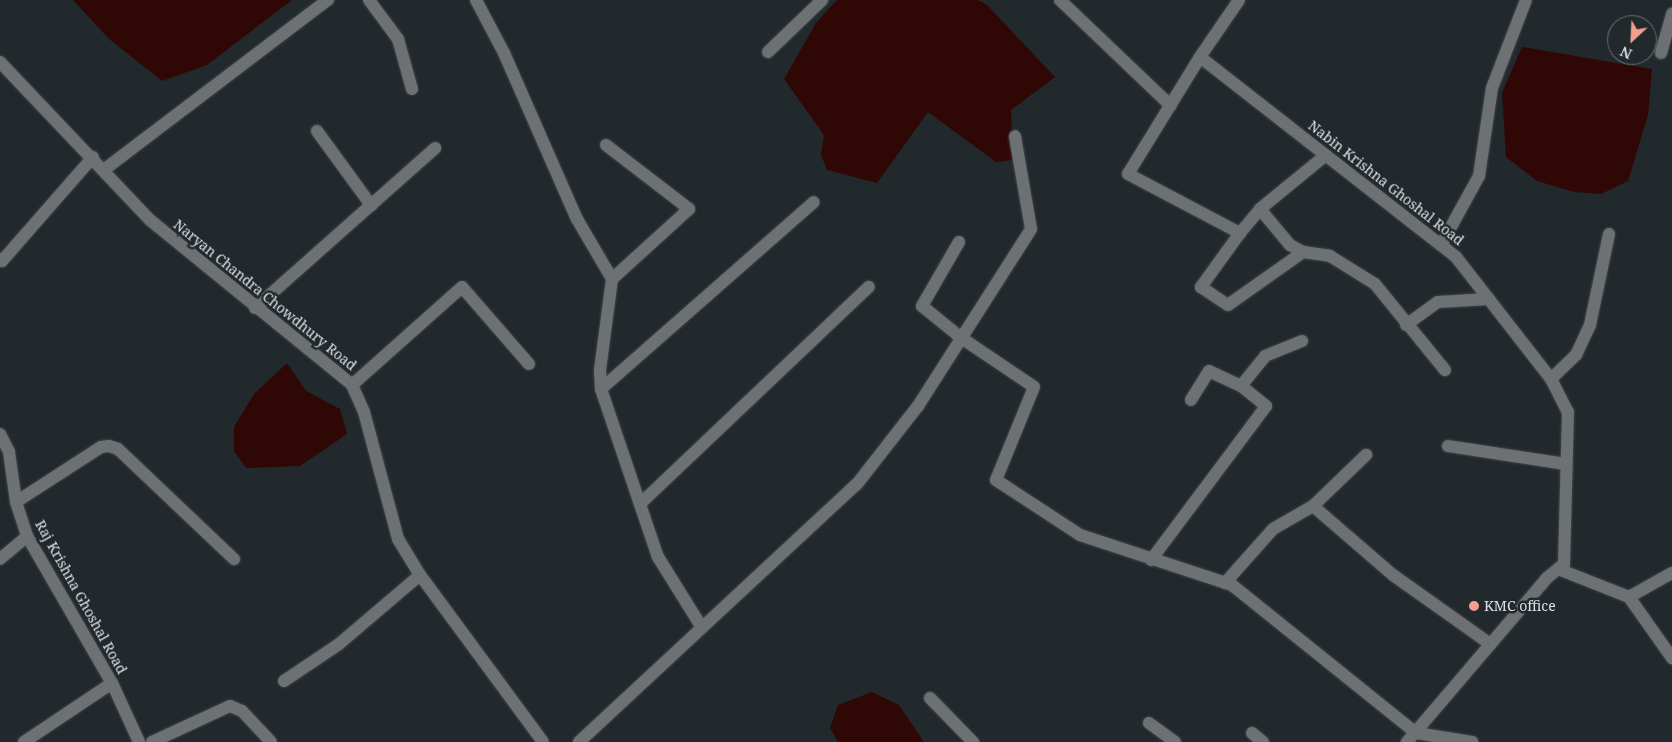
<!DOCTYPE html>
<html>
<head>
<meta charset="utf-8">
<style>
  body { margin:0 }
  #map { position:relative; width:1672px; height:742px; overflow:hidden; background:#22292d; font-family:"Noto Serif",serif }
  div>[style] { position:absolute }
  [style*='--x'] { left:calc(var(--x)*1px); top:calc(var(--y)*1px); width:calc(var(--w)*1px); rotate:calc(var(--a)*1deg) }
  .water>* { inset:0; background:#2f0805 }
  .roads { filter:drop-shadow(0 0 1px #40464a) drop-shadow(0 0 1px #40464a) }
  .minor>* { height:12px; margin:-6px; padding:0 6px; transform-origin:6px; border-radius:6px; background:#6e7173 }
  .dots>* { width:14px; height:14px; translate:-50% -50%; box-sizing:border-box; border:2px solid #22292d; border-radius:50% }
  span { translate:-50% -50%; white-space:nowrap; text-align:center; line-height:1.15; -webkit-text-stroke:5px #22292d; paint-order:stroke }
  .street-label { font-size:14px; color:#dbe0e3 }
  .poi-label { font-size:14px; color:#dbe0e3 }
  .left { translate:0 -50%; text-align:left }
  .north { position:absolute; left:1607px; top:15px; width:50px; height:50px; box-sizing:border-box; background:#22292d; border:1px solid #6c7276; border-radius:50%; rotate:205deg; font-size:14px; font-weight:700; line-height:20px; text-align:center; color:#dbe0e3 }
  .north::after { content:''; display:block; margin:auto; width:18px; height:22px; background:#f59d90; clip-path:polygon(50% 0,100% 100%,50% 72%,0 100%) }
</style>
</head>
<body>
<div id="map">
  <div class="water">
    <i style="clip-path:polygon(73px 0,292px 0,207px 65px,162px 81px,109px 39px)"></i>
    <i style="clip-path:polygon(837px 0,978px 0,987px 5px,1055px 77px,1011px 110px,1013px 160px,996px 162px,928px 112px,877px 183px,827px 170px,821px 155px,824px 135px,784px 79px,816px 23px)"></i>
    <i style="clip-path:polygon(1522px 47px,1652px 69px,1648px 115px,1628px 181px,1601px 194px,1574px 192px,1537px 181px,1506px 157px,1502px 93px)"></i>
    <i style="clip-path:polygon(287px 363px,306px 391px,340px 409px,347px 434px,300px 466px,246px 468px,234px 451px,234px 427px,254px 394px)"></i>
    <i style="clip-path:polygon(872px 692px,899px 705px,924px 742px,838px 742px,830px 728px,838px 705px)"></i>
  </div>
  <div class="roads">
    <div class="minor">
      <i style="--x:369;--y:0;--w:49;--a:53.4"></i>
      <i style="--x:398;--y:39;--w:52;--a:74.4"></i>
      <i style="--x:476;--y:0;--w:60;--a:62.2"></i>
      <i style="--x:504;--y:53;--w:181;--a:66.3"></i>
      <i style="--x:577;--y:219;--w:69;--a:59.7"></i>
      <i style="--x:1060;--y:0;--w:153;--a:43.7"></i>
      <i style="--x:1239;--y:0;--w:69;--a:124.4"></i>
      <i style="--x:1200;--y:57;--w:325;--a:38"></i>
      <i style="--x:1456;--y:257;--w:155;--a:52.1"></i>
      <i style="--x:1551;--y:379;--w:37;--a:63"></i>
      <i style="--x:1568;--y:412;--w:152;--a:91.5"></i>
      <i style="--x:1564;--y:564;--w:22;--a:141"></i>
      <i style="--x:1547;--y:578;--w:216;--a:130.5"></i>
      <i style="--x:768;--y:52;--w:75;--a:-43.9"></i>
      <i style="--x:1661;--y:53;--w:41;--a:-74.2"></i>
      <i style="--x:1200;--y:57;--w:137;--a:121.6"></i>
      <i style="--x:1128;--y:174;--w:127;--a:27.8"></i>
      <i style="--x:1240;--y:233;--w:31;--a:-50"></i>
      <i style="--x:1260;--y:209;--w:85;--a:-39.3"></i>
      <i style="--x:0;--y:62;--w:218;--a:46.5"></i>
      <i style="--x:150;--y:220;--w:261;--a:39.2"></i>
      <i style="--x:352;--y:385;--w:30;--a:66"></i>
      <i style="--x:364;--y:412;--w:131;--a:75"></i>
      <i style="--x:398;--y:539;--w:42;--a:58.6"></i>
      <i style="--x:420;--y:575;--w:207;--a:53.6"></i>
      <i style="--x:317;--y:131;--w:92;--a:53.9"></i>
      <i style="--x:606;--y:145;--w:105;--a:37.6"></i>
      <i style="--x:689;--y:209;--w:104;--a:137.7"></i>
      <i style="--x:612;--y:279;--w:92;--a:97.5"></i>
      <i style="--x:600;--y:370;--w:19;--a:87"></i>
      <i style="--x:601;--y:389;--w:177;--a:71.3"></i>
      <i style="--x:658;--y:557;--w:81;--a:58.1"></i>
      <i style="--x:105;--y:169;--w:280;--a:-37.2"></i>
      <i style="--x:1260;--y:209;--w:47;--a:50.2"></i>
      <i style="--x:1290;--y:245;--w:15;--a:28"></i>
      <i style="--x:1303;--y:252;--w:27;--a:8"></i>
      <i style="--x:1330;--y:256;--w:53;--a:31.9"></i>
      <i style="--x:1375;--y:284;--w:111;--a:50.9"></i>
      <i style="--x:1240;--y:233;--w:67;--a:125.8"></i>
      <i style="--x:1201;--y:287;--w:32;--a:34"></i>
      <i style="--x:1228;--y:305;--w:92;--a:-35.2"></i>
      <i style="--x:959;--y:242;--w:74;--a:120"></i>
      <i style="--x:922;--y:306;--w:49;--a:39.2"></i>
      <i style="--x:960;--y:337;--w:89;--a:34"></i>
      <i style="--x:1034;--y:387;--w:100;--a:112.2"></i>
      <i style="--x:996;--y:480;--w:100;--a:33.2"></i>
      <i style="--x:1080;--y:535;--w:160;--a:18.2"></i>
      <i style="--x:1232;--y:585;--w:236;--a:38.8"></i>
      <i style="--x:1416;--y:733;--w:57;--a:9.1"></i>
      <i style="--x:1441;--y:245;--w:79;--a:-61.2"></i>
      <i style="--x:1479;--y:176;--w:89;--a:-81.6"></i>
      <i style="--x:1492;--y:88;--w:94;--a:-68.9"></i>
      <i style="--x:0;--y:259;--w:3;--a:45"></i>
      <i style="--x:2;--y:261;--w:138;--a:-48.8"></i>
      <i style="--x:255;--y:308;--w:241;--a:-41.6"></i>
      <i style="--x:1406;--y:325;--w:39;--a:-36"></i>
      <i style="--x:1438;--y:302;--w:51;--a:-3.4"></i>
      <i style="--x:1551;--y:379;--w:35;--a:-44"></i>
      <i style="--x:1576;--y:355;--w:33;--a:-65"></i>
      <i style="--x:1590;--y:325;--w:93;--a:-78.2"></i>
      <i style="--x:352;--y:385;--w:147;--a:-41.7"></i>
      <i style="--x:462;--y:287;--w:102;--a:49"></i>
      <i style="--x:1241;--y:386;--w:38;--a:-51"></i>
      <i style="--x:1265;--y:356;--w:40;--a:-22"></i>
      <i style="--x:601;--y:389;--w:283;--a:-41.3"></i>
      <i style="--x:0;--y:434;--w:20;--a:63"></i>
      <i style="--x:9;--y:452;--w:50;--a:82"></i>
      <i style="--x:16;--y:502;--w:36;--a:72"></i>
      <i style="--x:27;--y:536;--w:170;--a:60"></i>
      <i style="--x:112;--y:683;--w:65;--a:65.4"></i>
      <i style="--x:1448;--y:446;--w:118;--a:8.7"></i>
      <i style="--x:16;--y:502;--w:101;--a:-32.9"></i>
      <i style="--x:101;--y:447;--w:8;--a:-7"></i>
      <i style="--x:109;--y:446;--w:9;--a:18"></i>
      <i style="--x:118;--y:449;--w:160;--a:43.5"></i>
      <i style="--x:641;--y:503;--w:314;--a:-43.5"></i>
      <i style="--x:1313;--y:506;--w:106;--a:40.8"></i>
      <i style="--x:1393;--y:575;--w:119;--a:35.4"></i>
      <i style="--x:0;--y:559;--w:35;--a:-40"></i>
      <i style="--x:1151;--y:560;--w:192;--a:-53.2"></i>
      <i style="--x:1266;--y:406;--w:32;--a:-141"></i>
      <i style="--x:1241;--y:386;--w:35;--a:-155"></i>
      <i style="--x:1209;--y:371;--w:34;--a:122"></i>
      <i style="--x:1558;--y:569;--w:76;--a:21.5"></i>
      <i style="--x:1629;--y:597;--w:75;--a:54.8"></i>
      <i style="--x:1225;--y:583;--w:72;--a:-48.4"></i>
      <i style="--x:1273;--y:529;--w:46;--a:-29.9"></i>
      <i style="--x:1313;--y:506;--w:74;--a:-43.9"></i>
      <i style="--x:1629;--y:597;--w:49;--a:-29.2"></i>
      <i style="--x:284;--y:681;--w:66;--a:-33.9"></i>
      <i style="--x:339;--y:644;--w:106;--a:-40.4"></i>
      <i style="--x:930;--y:698;--w:62;--a:45.7"></i>
      <i style="--x:1149;--y:723;--w:32;--a:36"></i>
      <i style="--x:1252;--y:733;--w:14;--a:39"></i>
      <i style="--x:24;--y:742;--w:106;--a:-33.8"></i>
      <i style="--x:152;--y:742;--w:86;--a:-24.8"></i>
      <i style="--x:230;--y:706;--w:13;--a:23"></i>
      <i style="--x:242;--y:711;--w:42;--a:46.9"></i>
      <i style="--x:579;--y:742;--w:379;--a:-42.9"></i>
      <i style="--x:857;--y:484;--w:99;--a:-52"></i>
      <i style="--x:918;--y:406;--w:210;--a:-57.4"></i>
      <i style="--x:1031;--y:229;--w:94;--a:-99.8"></i>
    </div>
  </div>
  <div class="dots">
    <i style="left:1474px;top:606px;background:#f59d90"></i>
  </div>
  <div class="street-label">
    <span style="left:1386px;top:183px;rotate:38deg">Nabin Krishna Ghoshal Road</span>
    <span style="left:265px;top:295px;rotate:39deg">Naryan Chandra Chowdhury Road</span>
    <span style="left:81px;top:597px;rotate:61deg">Raj Krishna Ghoshal Road</span>
  </div>
  <div class="poi-label">
    <span class="left" style="left:1484px;top:606px">KMC office</span>
  </div>
  <div class="north">N</div>
</div>
</body>
</html>
